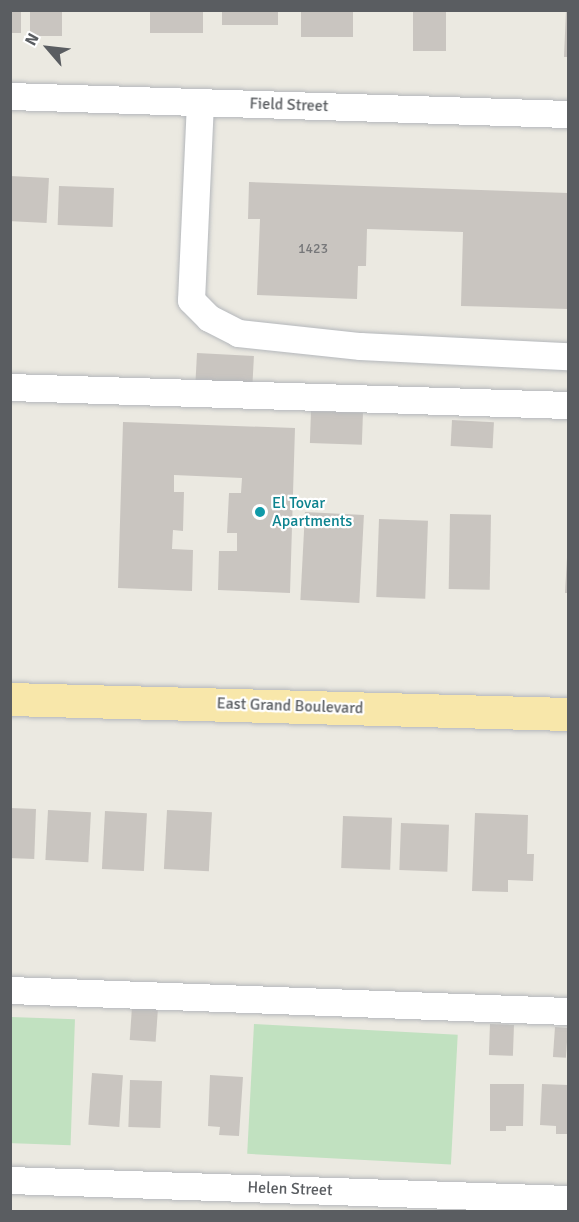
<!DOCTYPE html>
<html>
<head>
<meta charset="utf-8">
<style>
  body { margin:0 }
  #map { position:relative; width:579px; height:1222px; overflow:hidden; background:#ebe9e1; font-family:Signika,sans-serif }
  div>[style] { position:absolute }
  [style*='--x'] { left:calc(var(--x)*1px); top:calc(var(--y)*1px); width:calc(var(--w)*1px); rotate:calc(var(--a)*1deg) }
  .green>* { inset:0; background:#c1e1c0; transform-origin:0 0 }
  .building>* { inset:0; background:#c9c5c0; transform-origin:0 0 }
  .roads { filter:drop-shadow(0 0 2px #b4b7bb) drop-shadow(0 0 2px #b4b7bb) }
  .minor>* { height:27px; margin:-13.5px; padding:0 13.5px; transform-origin:13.5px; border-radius:13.5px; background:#fff }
  .major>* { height:33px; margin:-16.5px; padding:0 16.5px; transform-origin:16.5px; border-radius:16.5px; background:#f8e7aa }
  .dots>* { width:16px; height:16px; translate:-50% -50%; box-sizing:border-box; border:3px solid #fff; border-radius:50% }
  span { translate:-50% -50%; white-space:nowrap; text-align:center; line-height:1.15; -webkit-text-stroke:4.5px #fff; paint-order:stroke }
  .number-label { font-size:14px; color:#767779 }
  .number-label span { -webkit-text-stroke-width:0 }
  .street-label { font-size:16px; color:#5a5d61 }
  .culture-label { font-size:16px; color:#0d838f }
  .left { translate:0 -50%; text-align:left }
  .frame { position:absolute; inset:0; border:12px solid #5a5d61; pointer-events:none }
  .north { position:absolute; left:18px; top:18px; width:60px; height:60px; -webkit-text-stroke:4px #fff; paint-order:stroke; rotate:298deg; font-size:16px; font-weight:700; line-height:24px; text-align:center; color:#5a5d61 }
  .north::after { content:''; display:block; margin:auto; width:21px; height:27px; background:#5a5d61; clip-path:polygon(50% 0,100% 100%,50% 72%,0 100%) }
</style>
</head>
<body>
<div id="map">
  <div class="green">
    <i style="left:11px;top:1017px;width:64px;height:126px;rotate:2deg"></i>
    <i style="left:254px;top:1024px;width:204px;height:130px;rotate:3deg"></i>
  </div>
  <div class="building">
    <i style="left:10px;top:10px;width:11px;height:23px"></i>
    <i style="left:30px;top:10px;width:32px;height:26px"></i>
    <i style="left:150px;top:10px;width:53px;height:23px"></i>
    <i style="left:222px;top:10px;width:56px;height:15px"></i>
    <i style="left:301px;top:10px;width:52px;height:27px"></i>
    <i style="left:413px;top:10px;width:33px;height:41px"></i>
    <i style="clip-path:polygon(566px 10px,568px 10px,568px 57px,564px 57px)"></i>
    <i style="left:10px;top:176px;width:39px;height:45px;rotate:3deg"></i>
    <i style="clip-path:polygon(249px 182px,568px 193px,568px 309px,461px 306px,463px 232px,367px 229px,366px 266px,358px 266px,357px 299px,257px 295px,260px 219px,248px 219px)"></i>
    <i style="left:59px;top:186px;width:55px;height:39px;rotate:2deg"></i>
    <i style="left:197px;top:353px;width:57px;height:30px;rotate:3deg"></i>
    <i style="left:311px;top:411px;width:52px;height:32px;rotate:2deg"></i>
    <i style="left:452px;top:420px;width:42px;height:26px;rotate:3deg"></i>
    <i style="clip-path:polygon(123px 422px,295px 428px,290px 593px,218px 590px,219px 551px,237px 551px,237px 533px,227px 533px,229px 493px,241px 493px,242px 478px,174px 475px,174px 492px,184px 492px,183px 531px,173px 530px,172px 549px,193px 550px,192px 591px,118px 588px)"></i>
    <i style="left:305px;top:512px;width:59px;height:88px;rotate:3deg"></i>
    <i style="left:450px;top:514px;width:41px;height:75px;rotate:1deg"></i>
    <i style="left:379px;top:519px;width:49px;height:78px;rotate:2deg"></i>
    <i style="clip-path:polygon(567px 558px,568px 558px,568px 593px,565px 593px)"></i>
    <i style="left:10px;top:808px;width:26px;height:50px;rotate:2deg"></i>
    <i style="left:48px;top:810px;width:43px;height:50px;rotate:3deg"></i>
    <i style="left:167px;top:810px;width:45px;height:59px;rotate:3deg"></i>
    <i style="left:105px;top:811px;width:42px;height:58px;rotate:3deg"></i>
    <i style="clip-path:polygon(475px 813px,528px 815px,527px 854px,534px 854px,533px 881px,508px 880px,508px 892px,472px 891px)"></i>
    <i style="left:343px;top:816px;width:49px;height:52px;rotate:2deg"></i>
    <i style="left:401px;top:823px;width:48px;height:47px;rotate:2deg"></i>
    <i style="left:132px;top:1007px;width:26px;height:33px;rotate:4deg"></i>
    <i style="left:490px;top:1024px;width:24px;height:31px;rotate:2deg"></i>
    <i style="left:555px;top:1027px;width:13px;height:30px;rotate:4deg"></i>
    <i style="left:92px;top:1073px;width:31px;height:52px;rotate:4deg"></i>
    <i style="clip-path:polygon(210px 1075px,243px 1077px,239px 1136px,219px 1135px,220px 1127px,208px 1126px)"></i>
    <i style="left:130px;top:1080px;width:32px;height:47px;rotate:2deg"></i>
    <i style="clip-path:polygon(490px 1084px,524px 1084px,523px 1126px,506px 1126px,506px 1131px,490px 1131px)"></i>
    <i style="clip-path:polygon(542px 1084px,568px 1085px,568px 1134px,556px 1134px,556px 1126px,540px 1125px)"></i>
  </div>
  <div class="roads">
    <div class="minor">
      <i style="--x:10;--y:96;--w:558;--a:1.85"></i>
      <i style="--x:200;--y:102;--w:198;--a:92.6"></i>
      <i style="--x:191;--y:300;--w:25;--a:45"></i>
      <i style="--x:209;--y:318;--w:33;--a:27"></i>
      <i style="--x:238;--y:333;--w:123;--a:6.1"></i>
      <i style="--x:360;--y:346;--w:208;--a:2.8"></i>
      <i style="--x:10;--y:387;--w:558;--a:1.85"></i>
      <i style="--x:10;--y:990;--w:558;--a:2.16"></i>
      <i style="--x:10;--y:1180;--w:558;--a:1.95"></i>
    </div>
    <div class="major">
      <i style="--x:10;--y:699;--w:558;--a:1.54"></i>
    </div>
  </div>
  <div class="dots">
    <i style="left:260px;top:512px;background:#0f9aa8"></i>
  </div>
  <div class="number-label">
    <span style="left:313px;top:249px">1423</span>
  </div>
  <div class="street-label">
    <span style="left:289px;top:105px;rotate:2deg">Field Street</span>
    <span style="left:290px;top:706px;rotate:2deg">East Grand Boulevard</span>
    <span style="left:290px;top:1189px;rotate:2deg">Helen Street</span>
  </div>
  <div class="culture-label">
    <span class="left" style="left:272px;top:512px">El Tovar<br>Apartments</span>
  </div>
  <div class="frame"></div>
  <div class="north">N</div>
</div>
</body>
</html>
